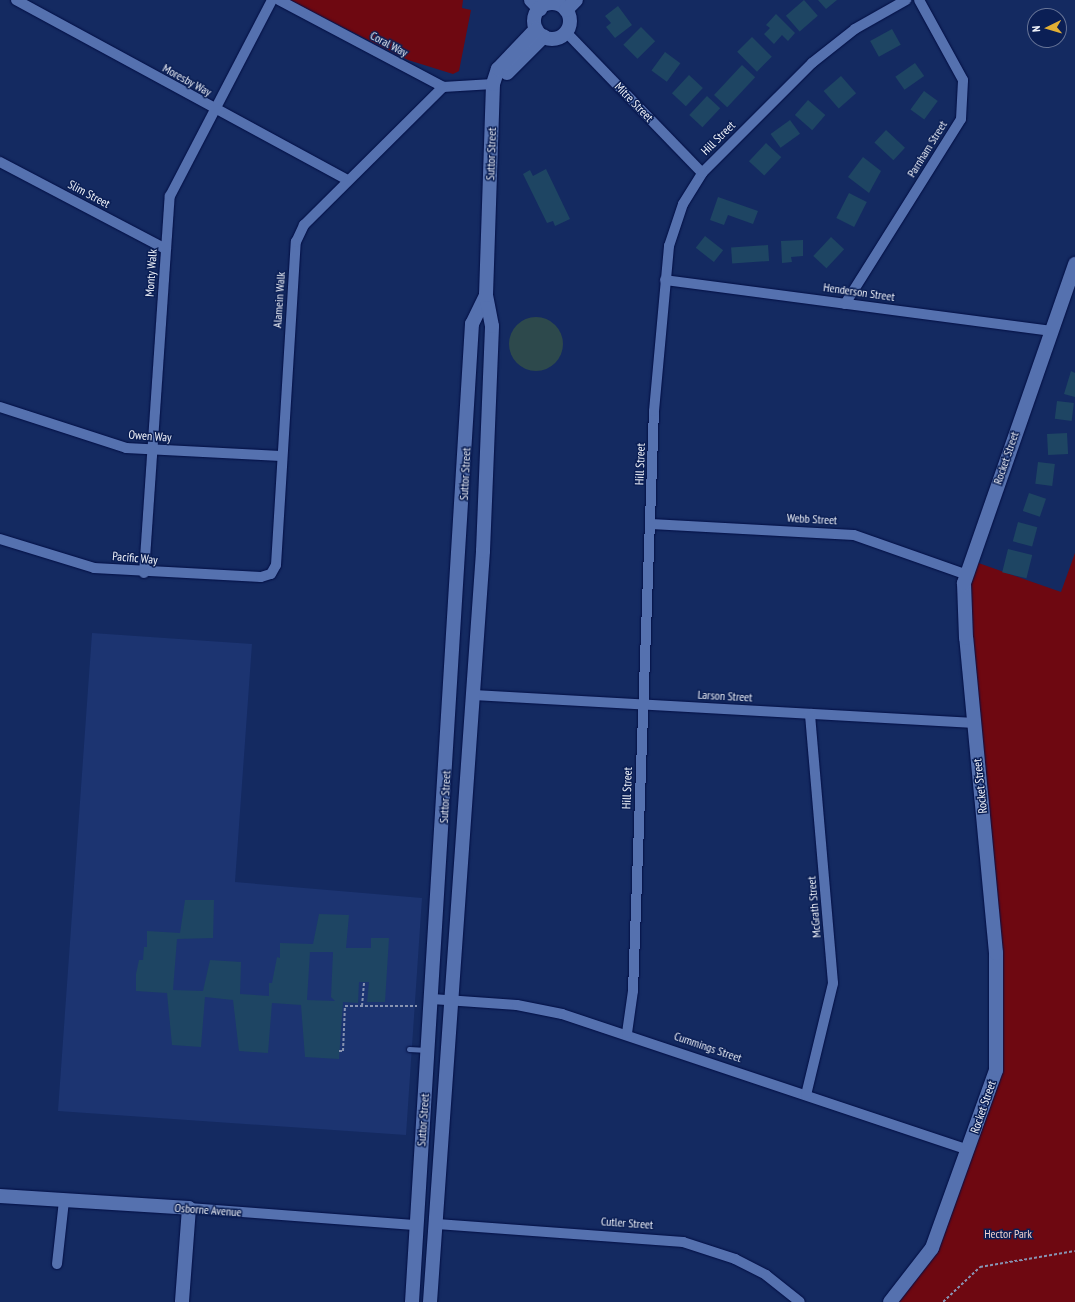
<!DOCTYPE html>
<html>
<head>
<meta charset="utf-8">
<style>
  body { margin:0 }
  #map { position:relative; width:1075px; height:1302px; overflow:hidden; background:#142a61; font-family:"PT Sans Narrow",sans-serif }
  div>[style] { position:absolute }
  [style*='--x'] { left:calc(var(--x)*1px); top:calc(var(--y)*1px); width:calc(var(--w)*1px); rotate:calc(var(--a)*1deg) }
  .built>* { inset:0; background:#1c3471 }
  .green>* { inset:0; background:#6e0811 }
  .water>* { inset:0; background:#2d494c }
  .round { border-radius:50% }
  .building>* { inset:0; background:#1e4563; transform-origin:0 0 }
  .path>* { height:2px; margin-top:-1px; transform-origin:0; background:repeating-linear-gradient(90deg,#8793b1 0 3px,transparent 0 5px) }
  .roads { filter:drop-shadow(0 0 1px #020e44) drop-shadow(0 0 1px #020e44) }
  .lane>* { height:5px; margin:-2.5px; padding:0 2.5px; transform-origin:2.5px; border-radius:2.5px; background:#5571af }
  .street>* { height:10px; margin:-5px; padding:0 5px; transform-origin:5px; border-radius:5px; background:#5571af }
  .secondary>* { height:14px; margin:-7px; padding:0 7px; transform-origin:7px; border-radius:7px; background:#5571af }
  .secondary>.ring { margin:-7px; padding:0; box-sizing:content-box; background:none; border:14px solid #5571af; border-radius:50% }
  span { translate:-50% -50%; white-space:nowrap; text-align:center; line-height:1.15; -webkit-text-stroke:3px #0b1f55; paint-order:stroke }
  .street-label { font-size:12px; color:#f1f4fb }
  .park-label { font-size:12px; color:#f2cfcb }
  .north { position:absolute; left:1027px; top:8px; width:40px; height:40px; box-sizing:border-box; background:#0b1f55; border:1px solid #677497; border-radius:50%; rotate:265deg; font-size:11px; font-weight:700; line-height:16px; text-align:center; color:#f1f4fb }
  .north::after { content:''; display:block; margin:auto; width:14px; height:18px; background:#e2af34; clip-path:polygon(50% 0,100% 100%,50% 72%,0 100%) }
</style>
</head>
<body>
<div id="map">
  <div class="built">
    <i style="clip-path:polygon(92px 633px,252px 644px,235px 882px,422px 898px,406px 1135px,58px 1111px)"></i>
  </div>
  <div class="green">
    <i style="clip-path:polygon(289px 0,463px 0,462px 8px,471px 10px,459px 71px,453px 74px,408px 60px)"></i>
    <i style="clip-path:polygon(1075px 553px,1075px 1302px,890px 1302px,924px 1263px,968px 1150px,998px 1037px,966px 638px,970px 560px,1061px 592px)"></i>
  </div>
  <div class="water">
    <i class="round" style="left:509px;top:317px;width:54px;height:54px"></i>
  </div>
  <div class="building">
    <i style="left:804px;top:0;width:21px;height:24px;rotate:49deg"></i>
    <i style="clip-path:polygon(818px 0,837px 0,826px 9px)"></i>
    <i style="clip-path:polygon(618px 6px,632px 25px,615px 38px,606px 27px,611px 23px,605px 16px)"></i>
    <i style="clip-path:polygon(776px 14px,795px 33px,788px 41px,782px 35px,774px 44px,764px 34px,770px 28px,766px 25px)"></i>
    <i style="left:641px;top:27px;width:20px;height:25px;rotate:45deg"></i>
    <i style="left:892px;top:29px;width:18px;height:25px;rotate:61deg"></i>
    <i style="left:752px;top:37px;width:28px;height:21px;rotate:45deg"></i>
    <i style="left:665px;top:52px;width:19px;height:23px;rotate:36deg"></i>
    <i style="left:915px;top:63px;width:16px;height:24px;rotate:55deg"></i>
    <i style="left:742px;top:65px;width:18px;height:41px;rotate:43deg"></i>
    <i style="left:689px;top:75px;width:19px;height:25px;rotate:43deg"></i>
    <i style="left:841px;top:76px;width:23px;height:23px;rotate:49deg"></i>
    <i style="left:924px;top:91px;width:17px;height:23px;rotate:36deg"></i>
    <i style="left:707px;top:96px;width:18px;height:26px;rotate:43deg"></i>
    <i style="left:808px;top:100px;width:23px;height:20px;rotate:41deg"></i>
    <i style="left:790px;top:120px;width:17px;height:24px;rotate:54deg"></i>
    <i style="left:886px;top:130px;width:26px;height:17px;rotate:43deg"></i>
    <i style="left:766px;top:143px;width:21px;height:25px;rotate:43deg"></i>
    <i style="clip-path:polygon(863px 157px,881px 171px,869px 193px,848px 177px)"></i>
    <i style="clip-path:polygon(546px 169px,570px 219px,555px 226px,553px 221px,547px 223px,523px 174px,530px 170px,533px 176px)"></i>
    <i style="left:849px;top:193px;width:20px;height:28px;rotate:27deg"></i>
    <i style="clip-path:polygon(718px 197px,758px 211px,753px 224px,728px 215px,724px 225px,710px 220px)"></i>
    <i style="left:705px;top:236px;width:23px;height:15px;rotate:38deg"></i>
    <i style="left:831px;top:237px;width:18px;height:26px;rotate:43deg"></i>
    <i style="clip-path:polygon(803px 240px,803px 256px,791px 257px,792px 262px,782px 263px,781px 241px)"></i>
    <i style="left:768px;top:245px;width:16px;height:37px;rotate:86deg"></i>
    <i style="clip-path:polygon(1071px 371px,1075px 373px,1075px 397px,1064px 394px)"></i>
    <i style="left:1057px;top:401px;width:17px;height:18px;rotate:7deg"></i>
    <i style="left:1067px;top:433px;width:21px;height:20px;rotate:87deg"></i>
    <i style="left:1038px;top:462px;width:17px;height:22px;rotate:7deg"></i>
    <i style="left:1029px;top:493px;width:18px;height:19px;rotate:19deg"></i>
    <i style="left:1018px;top:522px;width:20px;height:20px;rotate:15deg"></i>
    <i style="left:1008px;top:549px;width:25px;height:24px;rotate:14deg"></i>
    <i style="clip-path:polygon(evenodd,185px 900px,214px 900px,213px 938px,177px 939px,173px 990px,203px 991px,210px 960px,241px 962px,240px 994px,269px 996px,269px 983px,272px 983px,277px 957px,280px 958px,280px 943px,313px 944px,319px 914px,349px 915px,346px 948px,371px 948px,371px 938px,389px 938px,385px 1002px,367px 1002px,369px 982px,359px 982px,358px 1003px,343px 1002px,339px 1059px,305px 1057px,301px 1005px,272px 1003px,268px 1053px,239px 1051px,233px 1000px,205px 997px,201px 1047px,172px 1045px,167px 993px,136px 991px,136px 974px,139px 960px,143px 960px,144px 947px,147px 947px,147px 931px,180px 933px,185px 900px,310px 952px,333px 952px,331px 997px,335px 1001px,307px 1000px,310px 952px)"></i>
  </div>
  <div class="path">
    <i style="--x:362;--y:1006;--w:24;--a:-85"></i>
    <i style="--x:339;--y:1051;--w:4;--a:0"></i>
    <i style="--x:343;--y:1051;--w:45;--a:-87.5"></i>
    <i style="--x:345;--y:1006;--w:72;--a:0"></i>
    <i style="--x:943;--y:1302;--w:51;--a:-43.4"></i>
    <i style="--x:980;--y:1267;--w:96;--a:-9.6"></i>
  </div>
  <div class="roads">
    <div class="lane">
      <i style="--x:409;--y:1049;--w:18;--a:3"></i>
    </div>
    <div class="street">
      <i style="--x:16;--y:0;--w:377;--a:28.5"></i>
      <i style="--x:279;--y:0;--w:186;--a:27.9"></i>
      <i style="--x:443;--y:87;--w:50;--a:-3.4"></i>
      <i style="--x:566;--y:32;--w:196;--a:46"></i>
      <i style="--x:0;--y:162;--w:187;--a:27.7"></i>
      <i style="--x:665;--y:280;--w:389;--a:7.5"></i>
      <i style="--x:845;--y:304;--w:218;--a:-57.9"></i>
      <i style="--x:961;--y:119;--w:39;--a:-87"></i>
      <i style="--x:963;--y:80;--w:91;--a:-118.8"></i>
      <i style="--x:0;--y:407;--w:133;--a:18"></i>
      <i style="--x:126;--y:448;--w:155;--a:3"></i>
      <i style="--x:651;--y:524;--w:203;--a:3.1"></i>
      <i style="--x:854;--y:535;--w:118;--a:19.4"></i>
      <i style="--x:0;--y:539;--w:98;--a:17.1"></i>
      <i style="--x:94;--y:568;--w:167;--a:3.1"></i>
      <i style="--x:261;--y:577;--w:10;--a:-17"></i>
      <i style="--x:271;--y:574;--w:10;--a:-61"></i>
      <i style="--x:276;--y:565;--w:324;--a:-86.5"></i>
      <i style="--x:296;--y:242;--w:19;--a:-65"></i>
      <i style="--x:304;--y:225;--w:196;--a:-44.8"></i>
      <i style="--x:144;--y:573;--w:378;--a:-86.1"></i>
      <i style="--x:170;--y:196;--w:221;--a:-62.5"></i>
      <i style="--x:474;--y:695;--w:501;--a:3.21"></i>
      <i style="--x:432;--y:999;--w:85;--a:4"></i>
      <i style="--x:517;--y:1005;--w:46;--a:11.3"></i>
      <i style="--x:562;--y:1014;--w:428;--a:18.5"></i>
      <i style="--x:627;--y:1033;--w:42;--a:-81.9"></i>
      <i style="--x:633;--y:991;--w:580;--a:-87.93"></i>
      <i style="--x:654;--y:411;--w:166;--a:-84.8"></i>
      <i style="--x:669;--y:246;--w:44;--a:-71.6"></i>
      <i style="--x:683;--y:204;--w:36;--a:-58"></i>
      <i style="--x:702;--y:173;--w:156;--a:-45"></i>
      <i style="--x:812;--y:63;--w:55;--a:-38.3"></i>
      <i style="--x:855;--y:29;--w:59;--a:-29.6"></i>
      <i style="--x:806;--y:1095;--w:115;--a:-76.4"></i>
      <i style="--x:833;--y:983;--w:270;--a:-94.9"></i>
      <i style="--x:189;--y:1208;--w:229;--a:4.3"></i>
      <i style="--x:437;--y:1224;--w:247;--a:4.2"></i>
      <i style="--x:683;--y:1242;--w:55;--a:18.1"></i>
      <i style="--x:735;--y:1259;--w:35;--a:27"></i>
      <i style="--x:766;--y:1275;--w:43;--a:38.5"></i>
      <i style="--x:57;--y:1264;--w:63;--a:-83.7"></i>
    </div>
    <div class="secondary">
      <i style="--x:531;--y:0;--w:13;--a:45"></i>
      <i class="ring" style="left:534px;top:3px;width:22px;height:22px"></i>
      <i style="--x:566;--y:10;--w:14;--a:-45"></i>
      <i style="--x:507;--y:73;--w:52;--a:-45"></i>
      <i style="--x:0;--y:1196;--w:189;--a:3.6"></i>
      <i style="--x:189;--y:1208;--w:94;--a:94.3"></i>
      <i style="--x:412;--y:1302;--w:980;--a:-86.49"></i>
      <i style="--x:472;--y:324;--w:32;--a:-64"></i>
      <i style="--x:430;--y:1302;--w:753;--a:-85.96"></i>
      <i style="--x:483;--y:551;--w:225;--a:-87.7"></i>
      <i style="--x:492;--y:326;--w:32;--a:-101"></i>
      <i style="--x:486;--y:295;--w:211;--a:-88.1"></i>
      <i style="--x:493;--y:84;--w:16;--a:-72"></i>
      <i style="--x:498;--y:69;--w:55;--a:-46.5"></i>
      <i style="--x:890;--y:1302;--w:68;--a:-52.1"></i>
      <i style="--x:932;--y:1248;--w:189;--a:-70.2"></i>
      <i style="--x:996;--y:1070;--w:117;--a:-90"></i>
      <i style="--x:996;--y:953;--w:316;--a:-95.4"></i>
      <i style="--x:966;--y:638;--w:55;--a:-92.1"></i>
      <i style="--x:964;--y:583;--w:338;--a:-70.8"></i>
    </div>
  </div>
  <div class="street-label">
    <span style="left:389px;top:44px;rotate:28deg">Coral Way</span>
    <span style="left:187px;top:80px;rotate:29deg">Moresby Way</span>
    <span style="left:634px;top:102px;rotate:46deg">Mitre Street</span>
    <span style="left:718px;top:138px;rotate:-45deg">Hill Street</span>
    <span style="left:927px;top:149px;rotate:-58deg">Parnham Street</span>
    <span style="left:491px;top:154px;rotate:-88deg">Suttor Street</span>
    <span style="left:89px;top:194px;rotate:28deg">Slim Street</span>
    <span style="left:151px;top:273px;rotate:-86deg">Monty Walk</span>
    <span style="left:859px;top:292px;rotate:8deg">Henderson Street</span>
    <span style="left:279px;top:300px;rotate:-86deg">Alamein Walk</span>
    <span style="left:150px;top:436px;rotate:4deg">Owen Way</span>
    <span style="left:1006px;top:458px;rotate:-71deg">Rocket Street</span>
    <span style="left:640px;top:464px;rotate:-88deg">Hill Street</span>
    <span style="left:465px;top:474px;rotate:-87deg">Suttor Street</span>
    <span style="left:812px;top:519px;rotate:3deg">Webb Street</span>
    <span style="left:135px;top:558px;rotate:5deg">Pacific Way</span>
    <span style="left:725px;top:696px;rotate:3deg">Larson Street</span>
    <span style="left:980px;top:786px;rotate:-96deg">Rocket Street</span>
    <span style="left:627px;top:788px;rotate:-88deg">Hill Street</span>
    <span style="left:445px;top:797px;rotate:-87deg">Suttor Street</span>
    <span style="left:814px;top:907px;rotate:-95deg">McGrath Street</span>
    <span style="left:708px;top:1047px;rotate:19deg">Cummings Street</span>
    <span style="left:983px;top:1107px;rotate:-71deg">Rocket Street</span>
    <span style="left:423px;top:1120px;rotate:-86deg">Suttor Street</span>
    <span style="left:208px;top:1210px;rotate:4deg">Osborne Avenue</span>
    <span style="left:627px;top:1223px;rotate:4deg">Cutler Street</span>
  </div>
  <div class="park-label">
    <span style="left:1008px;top:1234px">Hector Park</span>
  </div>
  <div class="north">N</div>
</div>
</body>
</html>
